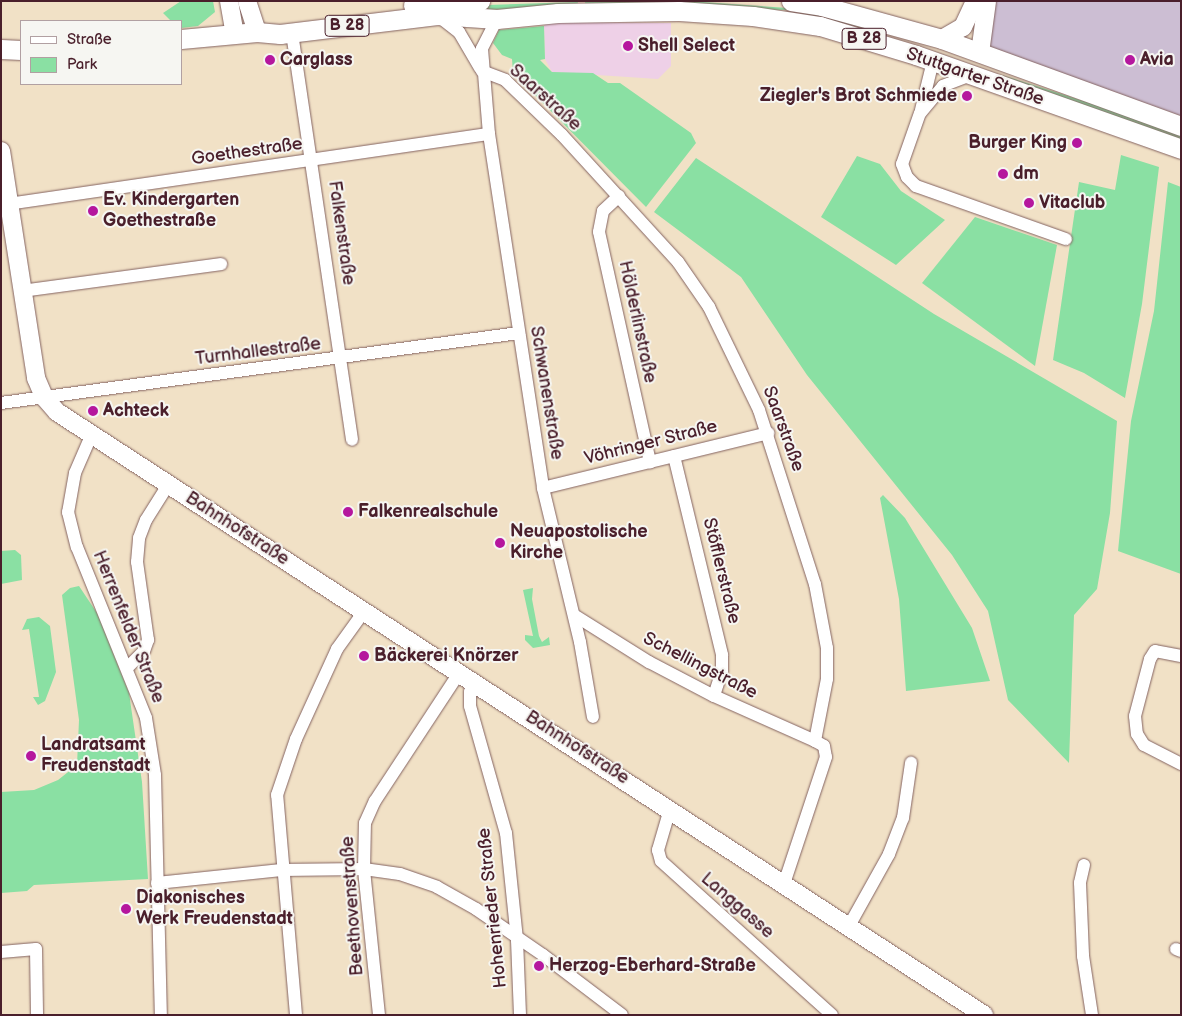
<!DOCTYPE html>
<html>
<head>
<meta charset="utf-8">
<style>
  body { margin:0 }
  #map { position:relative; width:1182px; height:1016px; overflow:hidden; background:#f1e1c6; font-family:"Balsamiq Sans",sans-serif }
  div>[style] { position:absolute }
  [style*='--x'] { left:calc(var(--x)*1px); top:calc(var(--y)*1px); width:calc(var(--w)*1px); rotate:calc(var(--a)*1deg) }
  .built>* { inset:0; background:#eed0e7 }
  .industrial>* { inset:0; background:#ccbed3 }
  .green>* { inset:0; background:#8ae0a3 }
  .roads { filter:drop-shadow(0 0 1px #846361) drop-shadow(0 0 1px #846361) }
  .street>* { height:12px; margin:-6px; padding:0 6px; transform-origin:6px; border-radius:6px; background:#fff }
  .secondary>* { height:18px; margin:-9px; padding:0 9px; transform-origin:9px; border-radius:9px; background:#fff }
  .primary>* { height:19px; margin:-9.5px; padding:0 9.5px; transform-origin:9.5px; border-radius:9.5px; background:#fff }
  .dots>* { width:14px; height:14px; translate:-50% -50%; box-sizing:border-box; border:2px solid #f6f6f2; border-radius:50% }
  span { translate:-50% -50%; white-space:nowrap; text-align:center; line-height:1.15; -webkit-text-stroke:4px #f6f6f2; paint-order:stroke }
  .shield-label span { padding:1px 4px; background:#f6f6f2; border:1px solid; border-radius:4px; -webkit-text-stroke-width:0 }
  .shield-label { font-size:16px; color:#4a1f2b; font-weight:700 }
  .poi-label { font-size:18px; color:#4a1f2b; font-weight:700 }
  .left { translate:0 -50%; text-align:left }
  .right { translate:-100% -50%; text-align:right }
  .street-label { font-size:18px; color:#4a1f2b }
  .frame { position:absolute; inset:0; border:2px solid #4a1f2b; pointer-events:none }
  .legend { position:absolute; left:20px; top:20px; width:162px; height:65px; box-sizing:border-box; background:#f6f6f2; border:1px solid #b1a0a2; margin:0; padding:6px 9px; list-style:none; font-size:15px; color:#4a1f2b }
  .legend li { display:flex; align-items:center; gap:10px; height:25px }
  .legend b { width:25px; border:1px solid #b1a0a2 }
</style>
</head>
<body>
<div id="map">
  <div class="built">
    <i style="clip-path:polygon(548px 22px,671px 23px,671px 66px,658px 79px,552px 72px,545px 59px,544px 26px)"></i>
  </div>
  <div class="industrial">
    <i style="clip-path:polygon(993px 1px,1181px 1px,1181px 116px,977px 44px)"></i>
  </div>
  <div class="green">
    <i style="clip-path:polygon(181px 1px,213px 1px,215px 12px,198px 26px,181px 28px,181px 21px,171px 21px,163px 13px)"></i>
    <i style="clip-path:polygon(689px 1px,788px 8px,845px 20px,918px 41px,788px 10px,586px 7px,585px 2px)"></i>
    <i style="clip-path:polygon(578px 2px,577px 6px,484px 10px,487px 5px)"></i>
    <i style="clip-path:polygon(544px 26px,545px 59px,540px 60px,552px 72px,593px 73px,608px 83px,620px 83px,691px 133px,696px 143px,646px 207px,513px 73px,512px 59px,502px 55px,493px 43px,499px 30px)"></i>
    <i style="clip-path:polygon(999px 74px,1181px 132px,1181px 140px,1089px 108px)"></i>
    <i style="clip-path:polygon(1121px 155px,1159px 167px,1142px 304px,1125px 398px,1084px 373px,1053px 360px,1079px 182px,1115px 190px)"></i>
    <i style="clip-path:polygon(857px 156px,880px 164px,901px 191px,945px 220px,896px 265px,821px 217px)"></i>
    <i style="clip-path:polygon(696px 158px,934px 314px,1117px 421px,1110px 513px,1097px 589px,1074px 615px,1069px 763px,1008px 700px,988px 611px,952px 555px,807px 375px,741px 277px,654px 212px)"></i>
    <i style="clip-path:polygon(1168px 182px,1181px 187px,1181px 574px,1118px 551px,1131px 421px,1154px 311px)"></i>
    <i style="clip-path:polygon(975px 217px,1057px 245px,1035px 366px,922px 283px)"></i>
    <i style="clip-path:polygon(883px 495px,905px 518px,972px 628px,990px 681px,906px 691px,899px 599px,880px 498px)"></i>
    <i style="clip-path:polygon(15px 550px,21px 555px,22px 580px,1px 584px,1px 551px)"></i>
    <i style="clip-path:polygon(79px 586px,97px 613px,129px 693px,142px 782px,148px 879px,34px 885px,27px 891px,1px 893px,1px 792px,34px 790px,58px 780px,77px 765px,79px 720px,62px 595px,70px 588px)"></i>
    <i style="clip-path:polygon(533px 588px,532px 599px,539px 636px,542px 642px,549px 637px,550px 645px,533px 648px,525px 640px,525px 635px,533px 636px,523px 590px)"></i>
    <i style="clip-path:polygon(39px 617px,50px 626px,56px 672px,45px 701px,38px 705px,33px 697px,39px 697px,29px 629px,22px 630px,27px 619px)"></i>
  </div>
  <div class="roads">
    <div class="street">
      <i style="--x:437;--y:15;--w:28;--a:38"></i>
      <i style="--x:459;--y:32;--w:42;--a:59.7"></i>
      <i style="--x:497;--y:19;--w:34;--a:117"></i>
      <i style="--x:482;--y:49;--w:85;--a:85.3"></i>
      <i style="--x:489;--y:134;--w:358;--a:81.3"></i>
      <i style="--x:543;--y:488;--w:158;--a:76.5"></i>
      <i style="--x:580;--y:642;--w:76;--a:80.2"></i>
      <i style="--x:292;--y:33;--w:411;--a:81.6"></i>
      <i style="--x:482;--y:71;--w:25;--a:21"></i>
      <i style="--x:505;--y:80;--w:79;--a:44"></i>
      <i style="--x:562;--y:135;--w:172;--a:47.6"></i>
      <i style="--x:678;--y:262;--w:55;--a:55.4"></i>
      <i style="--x:709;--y:307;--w:114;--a:64.1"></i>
      <i style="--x:759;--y:410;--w:183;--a:72.2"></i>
      <i style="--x:815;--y:584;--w:65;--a:79.4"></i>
      <i style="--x:827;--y:648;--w:31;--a:90"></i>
      <i style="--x:827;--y:679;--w:63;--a:101"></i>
      <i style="--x:815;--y:741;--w:10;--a:29"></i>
      <i style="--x:824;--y:746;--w:11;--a:80"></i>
      <i style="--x:826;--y:757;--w:134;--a:108.3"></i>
      <i style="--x:971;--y:75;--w:30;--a:159"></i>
      <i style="--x:943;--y:86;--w:35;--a:130"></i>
      <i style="--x:920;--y:113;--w:54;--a:109.4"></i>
      <i style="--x:902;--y:164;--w:14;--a:69"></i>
      <i style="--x:907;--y:177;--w:13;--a:45"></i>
      <i style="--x:916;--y:186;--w:159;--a:19.5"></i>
      <i style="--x:921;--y:110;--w:50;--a:-76.2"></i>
      <i style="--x:619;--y:196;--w:22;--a:137"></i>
      <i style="--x:603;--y:211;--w:21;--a:101"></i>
      <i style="--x:599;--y:232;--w:236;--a:77.5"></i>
      <i style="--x:1;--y:205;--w:493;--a:-8.3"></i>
      <i style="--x:22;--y:291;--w:201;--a:-7.7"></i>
      <i style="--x:1;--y:403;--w:523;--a:-7.7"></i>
      <i style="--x:91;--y:436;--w:40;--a:113.4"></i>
      <i style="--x:75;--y:473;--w:40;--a:100"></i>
      <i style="--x:68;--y:512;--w:36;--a:76"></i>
      <i style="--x:77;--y:547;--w:184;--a:68"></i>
      <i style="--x:146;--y:718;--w:58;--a:81"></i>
      <i style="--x:155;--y:775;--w:240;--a:88.6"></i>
      <i style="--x:674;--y:456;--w:205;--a:76.4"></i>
      <i style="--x:722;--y:655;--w:16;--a:90"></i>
      <i style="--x:722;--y:671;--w:26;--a:108"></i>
      <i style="--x:543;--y:488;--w:232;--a:-13.7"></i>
      <i style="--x:574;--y:615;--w:89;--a:32.1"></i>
      <i style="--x:649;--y:662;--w:73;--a:27.6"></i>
      <i style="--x:714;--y:696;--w:111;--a:24"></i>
      <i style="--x:1181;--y:656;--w:26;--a:-169"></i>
      <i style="--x:1155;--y:651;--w:9;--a:122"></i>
      <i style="--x:1150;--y:659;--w:59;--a:104.7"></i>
      <i style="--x:1135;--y:716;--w:18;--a:84"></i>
      <i style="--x:1137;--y:734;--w:13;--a:58"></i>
      <i style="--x:1144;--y:745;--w:42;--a:27.2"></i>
      <i style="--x:128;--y:667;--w:23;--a:-45"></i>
      <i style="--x:144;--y:651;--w:12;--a:-70"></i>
      <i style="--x:148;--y:640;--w:79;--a:-98"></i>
      <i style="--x:137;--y:562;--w:24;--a:-85"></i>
      <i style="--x:139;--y:538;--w:19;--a:-69"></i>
      <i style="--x:146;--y:520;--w:41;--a:-57.8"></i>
      <i style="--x:475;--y:682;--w:11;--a:117"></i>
      <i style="--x:470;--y:692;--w:14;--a:90"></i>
      <i style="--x:470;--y:706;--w:132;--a:74.2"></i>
      <i style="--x:506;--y:833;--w:108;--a:84.1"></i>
      <i style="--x:517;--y:940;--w:75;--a:87.7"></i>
      <i style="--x:670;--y:809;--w:43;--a:106.3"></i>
      <i style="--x:658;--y:850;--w:11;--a:75"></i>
      <i style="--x:661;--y:861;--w:230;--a:42"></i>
      <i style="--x:1084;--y:865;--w:18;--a:103"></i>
      <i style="--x:1080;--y:883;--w:73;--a:87.6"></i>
      <i style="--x:1083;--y:956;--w:60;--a:81.3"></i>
      <i style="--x:157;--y:883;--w:125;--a:-6"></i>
      <i style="--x:281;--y:870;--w:83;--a:-0.7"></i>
      <i style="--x:364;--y:869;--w:36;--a:8"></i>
      <i style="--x:400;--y:874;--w:39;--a:19"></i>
      <i style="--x:437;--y:887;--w:45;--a:29.4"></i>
      <i style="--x:476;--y:909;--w:81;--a:34.5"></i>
      <i style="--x:543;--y:955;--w:99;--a:37.2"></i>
      <i style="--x:849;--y:926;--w:82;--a:-60.9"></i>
      <i style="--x:889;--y:854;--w:39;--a:-69"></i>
      <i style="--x:903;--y:818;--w:56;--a:-81.7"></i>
      <i style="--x:1176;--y:949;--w:5;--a:22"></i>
      <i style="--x:1;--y:952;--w:35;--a:-5"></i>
      <i style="--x:36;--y:949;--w:66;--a:89.1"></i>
      <i style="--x:296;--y:1015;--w:221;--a:-94.9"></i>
      <i style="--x:277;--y:795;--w:59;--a:-71.3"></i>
      <i style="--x:296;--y:739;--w:99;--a:-65.5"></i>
      <i style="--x:337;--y:649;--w:48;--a:-54.3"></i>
      <i style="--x:379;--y:1015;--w:147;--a:-95.9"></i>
      <i style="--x:364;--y:869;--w:46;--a:-88.8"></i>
      <i style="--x:365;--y:823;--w:24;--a:-66"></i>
      <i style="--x:375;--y:801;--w:153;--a:-56.7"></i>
    </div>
    <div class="secondary">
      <i style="--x:229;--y:1;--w:34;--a:80"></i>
      <i style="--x:247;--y:1;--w:33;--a:72"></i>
      <i style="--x:942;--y:39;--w:24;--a:-30"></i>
      <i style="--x:963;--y:27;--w:29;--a:-65"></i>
      <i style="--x:980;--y:53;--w:52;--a:-82.3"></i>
      <i style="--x:1;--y:151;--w:230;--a:81.2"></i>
      <i style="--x:36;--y:378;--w:21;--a:67"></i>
      <i style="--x:44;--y:397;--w:20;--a:49"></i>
      <i style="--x:57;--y:412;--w:1106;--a:33.04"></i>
    </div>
    <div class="primary">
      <i style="--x:791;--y:1;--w:31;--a:9"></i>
      <i style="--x:822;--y:6;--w:124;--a:15.4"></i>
      <i style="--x:942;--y:39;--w:254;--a:20"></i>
      <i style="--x:413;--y:5;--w:32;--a:-7"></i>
      <i style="--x:452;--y:11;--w:30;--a:-20"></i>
      <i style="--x:181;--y:39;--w:76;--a:-5.3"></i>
      <i style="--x:257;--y:32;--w:23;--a:5"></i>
      <i style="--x:280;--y:34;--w:158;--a:-6.9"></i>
      <i style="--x:437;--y:15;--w:60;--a:3.8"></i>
      <i style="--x:497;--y:19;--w:61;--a:-5.6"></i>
      <i style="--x:558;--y:13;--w:121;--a:-0.9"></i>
      <i style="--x:679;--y:11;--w:74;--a:3.9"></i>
      <i style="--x:753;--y:16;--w:68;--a:8.5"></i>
      <i style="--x:820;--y:26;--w:100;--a:16.8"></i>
      <i style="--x:916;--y:55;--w:281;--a:19.5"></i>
      <i style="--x:1;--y:49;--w:20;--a:3"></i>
    </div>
  </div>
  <div class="dots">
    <i style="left:628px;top:46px;background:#b5179e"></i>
    <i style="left:270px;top:60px;background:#b5179e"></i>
    <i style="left:1130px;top:60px;background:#b5179e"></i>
    <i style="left:967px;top:96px;background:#b5179e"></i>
    <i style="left:1077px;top:143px;background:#b5179e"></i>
    <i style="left:1003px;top:174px;background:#b5179e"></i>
    <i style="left:1029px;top:203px;background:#b5179e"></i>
    <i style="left:93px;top:211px;background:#b5179e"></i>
    <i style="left:93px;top:411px;background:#b5179e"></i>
    <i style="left:348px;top:512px;background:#b5179e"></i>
    <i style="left:500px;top:543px;background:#b5179e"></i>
    <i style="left:364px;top:656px;background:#b5179e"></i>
    <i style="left:31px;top:756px;background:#b5179e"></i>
    <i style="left:126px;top:909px;background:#b5179e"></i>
    <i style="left:539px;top:966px;background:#b5179e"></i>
  </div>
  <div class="shield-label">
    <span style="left:347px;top:26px">B 28</span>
    <span style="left:864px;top:39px">B 28</span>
  </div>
  <div class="poi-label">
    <span class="left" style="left:638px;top:46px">Shell Select</span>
    <span class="left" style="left:280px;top:60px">Carglass</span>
    <span class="left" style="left:1140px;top:60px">Avia</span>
    <span class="right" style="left:957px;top:96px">Ziegler's Brot Schmiede</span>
    <span class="right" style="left:1067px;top:143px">Burger King</span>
    <span class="left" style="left:1013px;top:174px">dm</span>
    <span class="left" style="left:103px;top:211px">Ev. Kindergarten<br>Goethestraße</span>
    <span class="left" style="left:1039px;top:203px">Vitaclub</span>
    <span class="left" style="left:103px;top:411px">Achteck</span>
    <span class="left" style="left:358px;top:512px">Falkenrealschule</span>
    <span class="left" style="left:510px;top:543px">Neuapostolische<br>Kirche</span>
    <span class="left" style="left:374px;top:656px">Bäckerei Knörzer</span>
    <span class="left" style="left:41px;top:756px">Landratsamt<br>Freudenstadt</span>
    <span class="left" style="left:136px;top:909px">Diakonisches<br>Werk Freudenstadt</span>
    <span class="left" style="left:549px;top:966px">Herzog-Eberhard-Straße</span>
  </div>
  <div class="street-label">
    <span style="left:975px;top:77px;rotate:19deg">Stuttgarter Straße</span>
    <span style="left:545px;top:98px;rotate:42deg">Saarstraße</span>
    <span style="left:247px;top:152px;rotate:-8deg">Goethestraße</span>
    <span style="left:341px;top:233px;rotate:82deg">Falkenstraße</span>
    <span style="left:637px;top:322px;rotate:78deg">Hölderlinstraße</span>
    <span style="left:258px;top:352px;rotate:-7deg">Turnhallestraße</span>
    <span style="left:546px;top:393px;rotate:81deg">Schwanenstraße</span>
    <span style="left:783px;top:429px;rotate:70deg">Saarstraße</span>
    <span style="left:651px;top:443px;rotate:-14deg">Vöhringer Straße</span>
    <span style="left:237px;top:529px;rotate:33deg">Bahnhofstraße</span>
    <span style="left:721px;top:571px;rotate:76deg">Stöfflerstraße</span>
    <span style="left:128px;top:627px;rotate:68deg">Herrenfelder Straße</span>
    <span style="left:700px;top:666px;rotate:27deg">Schellingstraße</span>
    <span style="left:577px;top:748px;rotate:33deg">Bahnhofstraße</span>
    <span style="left:353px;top:906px;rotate:-94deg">Beethovenstraße</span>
    <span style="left:737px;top:906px;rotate:41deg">Langgasse</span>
    <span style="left:493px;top:908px;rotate:-96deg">Hohenrieder Straße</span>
  </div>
  <div class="frame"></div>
  <ul class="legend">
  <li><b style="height:6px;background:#fff"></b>Straße</li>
  <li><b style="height:14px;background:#8ae0a3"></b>Park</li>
  </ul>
</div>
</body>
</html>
